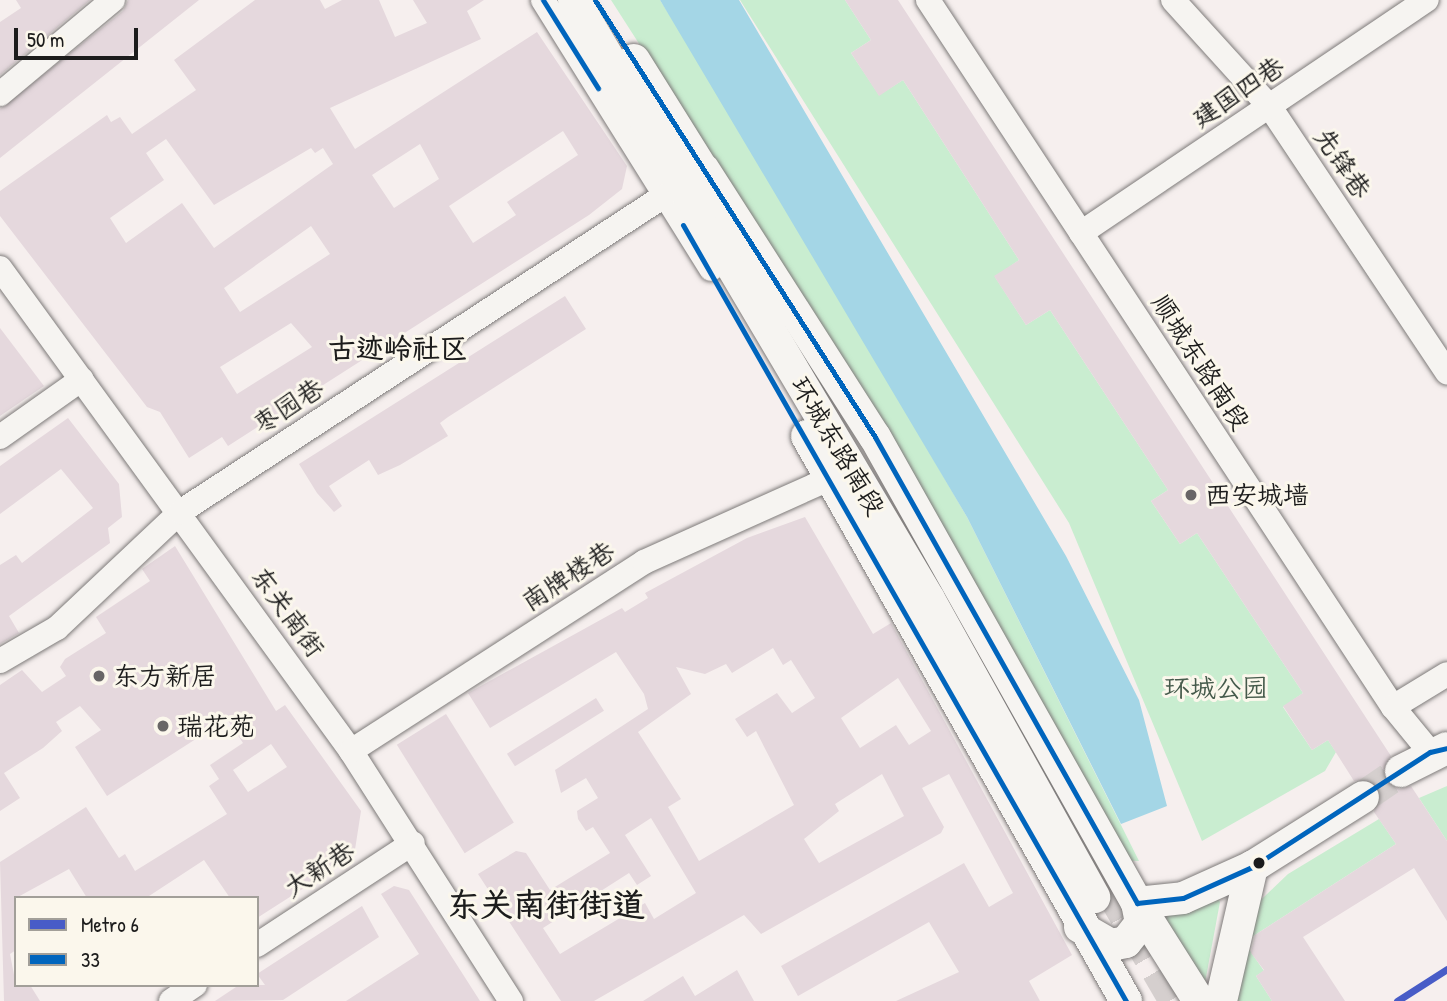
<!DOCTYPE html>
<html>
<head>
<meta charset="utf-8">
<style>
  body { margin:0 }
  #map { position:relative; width:1447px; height:1001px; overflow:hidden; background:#f6efee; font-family:"Patrick Hand","LXGW WenKai TC",sans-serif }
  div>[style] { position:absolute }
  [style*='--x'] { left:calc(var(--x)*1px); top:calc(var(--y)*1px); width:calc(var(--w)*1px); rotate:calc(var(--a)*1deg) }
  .green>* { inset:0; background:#c9edd0 }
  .water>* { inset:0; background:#a4d6e6 }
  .building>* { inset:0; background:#e5d8dd; transform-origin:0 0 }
  .major-tunnel>* { height:32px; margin-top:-16px; transform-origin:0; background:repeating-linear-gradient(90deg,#d5cfce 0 32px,transparent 0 48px) }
  .roads { filter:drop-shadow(0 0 2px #7e7b7a) drop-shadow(0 0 2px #7e7b7a) }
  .minor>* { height:24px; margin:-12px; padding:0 12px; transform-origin:12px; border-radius:12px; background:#f6f4f1 }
  .major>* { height:32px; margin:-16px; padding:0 16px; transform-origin:16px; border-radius:16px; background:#f6f4f1 }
  .bus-1>* { height:5px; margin:-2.5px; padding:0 2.5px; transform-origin:2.5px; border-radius:2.5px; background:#0065bd }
  .metro-1>* { height:7px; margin:-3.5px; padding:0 3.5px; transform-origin:3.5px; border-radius:3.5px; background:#485cc7 }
  .dots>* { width:19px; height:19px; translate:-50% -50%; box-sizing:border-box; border:4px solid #fbf7ec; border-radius:50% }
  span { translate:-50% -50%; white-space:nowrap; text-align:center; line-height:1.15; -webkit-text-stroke:6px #fbf7ec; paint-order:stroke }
  .street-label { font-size:26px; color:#1c1c1c }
  .poi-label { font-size:26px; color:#1c1c1c }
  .left { translate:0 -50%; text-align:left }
  .park-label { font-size:26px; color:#455a4b }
  .neighbourhood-label { font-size:28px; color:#1c1c1c; font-weight:700 }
  .district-label { font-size:33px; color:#1c1c1c; font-weight:700 }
  .legend { position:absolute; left:14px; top:896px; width:245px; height:91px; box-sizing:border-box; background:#fbf7ec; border:2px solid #a29f99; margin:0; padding:9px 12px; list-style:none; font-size:21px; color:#1c1c1c }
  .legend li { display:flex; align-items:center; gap:14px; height:35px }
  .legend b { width:35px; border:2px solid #a29f99 }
  .scale { position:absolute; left:14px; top:28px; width:124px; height:32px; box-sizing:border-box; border:4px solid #1c1c1c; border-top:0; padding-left:9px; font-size:21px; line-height:24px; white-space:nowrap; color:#1c1c1c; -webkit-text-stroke:5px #fbf7ec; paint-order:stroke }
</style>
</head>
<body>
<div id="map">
  <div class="green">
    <i style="clip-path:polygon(611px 0,660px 0,737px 122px,967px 517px,1139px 861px,1115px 860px,720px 170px)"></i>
    <i style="clip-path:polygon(740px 0,845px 0,871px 40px,851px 53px,879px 95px,903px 80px,1019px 260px,995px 277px,1026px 325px,1050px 310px,1168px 490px,1151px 501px,1180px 544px,1197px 533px,1303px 693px,1283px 707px,1312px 750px,1328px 740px,1336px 752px,1325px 771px,1202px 841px,1069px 523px)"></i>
    <i style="clip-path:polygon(1447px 786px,1447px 841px,1419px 798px)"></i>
    <i style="clip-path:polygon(1379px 819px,1396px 844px,1244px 942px,1264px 971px,1256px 976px,1272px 1001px,1230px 1001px,1241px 919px,1288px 874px)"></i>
    <i style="clip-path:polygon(1213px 889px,1220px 902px,1204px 988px,1165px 917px)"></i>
  </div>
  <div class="water">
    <i style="clip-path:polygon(660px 0,739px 0,1066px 556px,1139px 700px,1167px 806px,1121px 824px,967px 517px)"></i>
  </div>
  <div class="building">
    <i style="clip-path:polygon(16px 0,90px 0,0 75px,0 22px,21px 8px)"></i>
    <i style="clip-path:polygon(128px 0,199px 0,0 158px,0 109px,123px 11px)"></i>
    <i style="clip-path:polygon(evenodd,255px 0,320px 0,325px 9px,342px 0,379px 0,395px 37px,427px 23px,413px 0,484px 0,467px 11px,481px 39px,330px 108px,355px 149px,537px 32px,627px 166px,622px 189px,589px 215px,228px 446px,222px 437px,189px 458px,160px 412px,147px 407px,0 216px,0 191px,107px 115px,111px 122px,120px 117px,132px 134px,196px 90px,174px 60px,255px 0,563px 131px,578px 155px,507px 202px,516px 215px,473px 243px,449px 206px,563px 131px,255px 0,166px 139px,214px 205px,311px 148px,315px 153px,323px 148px,333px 164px,214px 248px,182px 203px,126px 243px,110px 218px,164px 180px,146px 153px,166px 139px,255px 0,420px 144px,439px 179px,394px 208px,372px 175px,420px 144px,255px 0,311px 226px,330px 254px,240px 312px,224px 288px,311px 226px,255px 0,291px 323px,312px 347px,237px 394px,220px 367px,291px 323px)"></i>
    <i style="clip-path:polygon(845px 0,898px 0,1391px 756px,1385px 780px,1399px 789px,1411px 786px,1447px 841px,1447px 921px,1414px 868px,1303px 937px,1345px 1001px,1272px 1001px,1256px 976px,1264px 970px,1251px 953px,1255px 935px,1396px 844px,1374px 812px,1379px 788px,1371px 780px,1354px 781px,1328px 740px,1312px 750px,1283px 706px,1303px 693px,1197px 533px,1180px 544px,1151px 501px,1168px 490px,1050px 310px,1026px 325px,994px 276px,1019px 260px,903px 80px,879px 96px,851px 53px,871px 40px)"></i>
    <i style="clip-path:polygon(565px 296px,586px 329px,448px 417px,440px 423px,448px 436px,400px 465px,378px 475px,369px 460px,329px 486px,342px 506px,334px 512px,317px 493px,299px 464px)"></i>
    <i style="clip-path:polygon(0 328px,44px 386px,0 416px)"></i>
    <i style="clip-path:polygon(68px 418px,119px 484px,122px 517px,108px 528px,110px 543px,9px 616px,19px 633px,0 644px,0 565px,16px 555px,22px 563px,93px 508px,61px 469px,0 514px,0 466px)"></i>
    <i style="clip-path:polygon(evenodd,805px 517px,873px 634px,891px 623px,1072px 955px,1029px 981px,1040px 1001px,896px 1001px,959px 972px,929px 922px,798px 996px,781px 966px,964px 863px,989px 907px,1013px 893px,949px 774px,922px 788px,944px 827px,941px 833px,761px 934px,744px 915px,594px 1001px,561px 1001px,478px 874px,516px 851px,526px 853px,550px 890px,610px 853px,593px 827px,586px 831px,578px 819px,577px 811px,598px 798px,586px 778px,561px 793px,555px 770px,648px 709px,644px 694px,616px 652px,490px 728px,468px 693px,622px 608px,625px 612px,648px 598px,645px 593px,747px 538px,805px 517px,773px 648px,783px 665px,791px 660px,815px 698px,792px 713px,777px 693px,735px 719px,747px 737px,756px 731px,794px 805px,699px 861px,668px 807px,681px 799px,638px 732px,691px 694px,676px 667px,705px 674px,726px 664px,732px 673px,773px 648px,805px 517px,898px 678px,931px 731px,909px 745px,896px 725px,860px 748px,841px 718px,898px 678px,805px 517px,882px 774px,904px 816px,819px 863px,804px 839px,839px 811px,835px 804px,882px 774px,805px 517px,651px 818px,696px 893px,654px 919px,645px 903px,560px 954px,543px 928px,629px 873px,637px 885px,651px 876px,625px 835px,651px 818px)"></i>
    <i style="clip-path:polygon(evenodd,175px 546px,276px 711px,285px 705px,361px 811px,354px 856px,257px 918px,257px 898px,230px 898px,204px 860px,146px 898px,87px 898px,69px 869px,16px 898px,16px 950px,10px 954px,16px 985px,30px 985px,40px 1001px,4px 1001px,0 862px,86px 807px,119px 858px,125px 854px,135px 871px,227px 814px,209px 786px,219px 779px,210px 765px,243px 743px,227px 719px,107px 796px,75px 747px,101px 730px,80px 706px,56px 722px,62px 731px,43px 748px,4px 773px,20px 798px,0 811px,0 685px,22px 670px,42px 692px,66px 676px,60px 667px,65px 659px,106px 633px,96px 617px,150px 581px,142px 569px,175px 546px,271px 744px,287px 767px,248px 792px,233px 770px,271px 744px)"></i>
    <i style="left:596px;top:698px;width:15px;height:105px;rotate:58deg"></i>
    <i style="left:446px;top:714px;width:128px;height:58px;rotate:58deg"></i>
    <i style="clip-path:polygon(394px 886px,409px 890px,480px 1001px,346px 1001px,419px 954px,381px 894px)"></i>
    <i style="clip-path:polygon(362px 906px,379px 937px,283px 1000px,215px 1001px,239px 985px,265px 985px,257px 974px)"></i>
    <i style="clip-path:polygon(737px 970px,754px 1001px,643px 1001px,683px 976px,695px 996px)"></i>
  </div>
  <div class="major-tunnel">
    <i style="--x:1363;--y:797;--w:46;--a:-34.4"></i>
    <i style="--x:1109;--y:888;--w:131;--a:59.7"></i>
  </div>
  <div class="roads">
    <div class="minor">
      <i style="--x:543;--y:0;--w:317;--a:58"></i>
      <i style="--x:928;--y:0;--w:846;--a:56.67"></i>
      <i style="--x:1393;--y:707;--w:58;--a:50.6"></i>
      <i style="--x:1173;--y:0;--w:144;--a:47.8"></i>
      <i style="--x:1270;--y:107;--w:319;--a:56.3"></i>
      <i style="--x:0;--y:94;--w:147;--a:-39.8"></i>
      <i style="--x:1081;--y:233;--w:417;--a:-34"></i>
      <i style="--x:0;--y:268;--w:597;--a:53.99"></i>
      <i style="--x:351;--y:751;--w:297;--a:57.4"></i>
      <i style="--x:0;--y:437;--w:100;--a:-35.3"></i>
      <i style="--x:0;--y:661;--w:66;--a:-30.1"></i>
      <i style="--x:57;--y:628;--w:169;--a:-43.3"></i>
      <i style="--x:180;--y:512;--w:578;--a:-33.14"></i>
      <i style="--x:1393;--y:707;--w:63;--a:-31.4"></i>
      <i style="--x:351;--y:751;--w:349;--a:-32.8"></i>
      <i style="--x:644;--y:562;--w:205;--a:-24.2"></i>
      <i style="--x:257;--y:945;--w:186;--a:-33.2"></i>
      <i style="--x:171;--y:1001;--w:29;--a:-34"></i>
    </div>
    <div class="major">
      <i style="--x:574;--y:0;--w:696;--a:59.35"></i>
      <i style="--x:929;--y:599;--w:341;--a:61"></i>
      <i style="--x:634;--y:60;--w:151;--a:58"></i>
      <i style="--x:704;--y:170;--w:317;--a:57.4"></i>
      <i style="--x:875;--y:437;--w:535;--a:60.65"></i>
      <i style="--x:1137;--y:903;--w:46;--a:-6.2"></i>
      <i style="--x:1183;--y:898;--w:76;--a:-24.2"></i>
      <i style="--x:1252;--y:867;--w:131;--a:-32.2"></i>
      <i style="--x:807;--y:436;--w:649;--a:60.55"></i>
      <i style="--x:1401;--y:771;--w:51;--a:-26.6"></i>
      <i style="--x:1137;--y:903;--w:116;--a:57.7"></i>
      <i style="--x:1080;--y:927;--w:36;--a:30"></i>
      <i style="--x:1111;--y:945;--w:15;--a:-11"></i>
      <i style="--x:1126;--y:942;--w:24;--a:-52"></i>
      <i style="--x:1141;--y:923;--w:20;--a:-101"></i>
      <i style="--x:1221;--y:1001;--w:138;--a:-77"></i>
    </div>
  </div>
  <div class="bus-1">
    <i style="--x:543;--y:0;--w:104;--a:58"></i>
    <i style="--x:595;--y:0;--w:519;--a:57.35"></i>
    <i style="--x:875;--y:437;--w:535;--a:60.65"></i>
    <i style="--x:1137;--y:903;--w:46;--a:-6.2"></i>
    <i style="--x:1183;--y:898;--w:76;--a:-24.2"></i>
    <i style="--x:1252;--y:867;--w:212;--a:-32.9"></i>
    <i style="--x:1430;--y:752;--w:17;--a:-13"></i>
    <i style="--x:683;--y:225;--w:894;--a:60.28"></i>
  </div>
  <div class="metro-1">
    <i style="--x:1397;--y:1001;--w:59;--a:-32.6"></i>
  </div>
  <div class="dots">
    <i style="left:1191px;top:495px;background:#686666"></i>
    <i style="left:99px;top:676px;background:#686666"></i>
    <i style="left:163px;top:726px;background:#686666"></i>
    <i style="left:1259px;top:863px;background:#1c1c1c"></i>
  </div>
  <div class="street-label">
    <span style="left:1238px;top:92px;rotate:-34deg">建国四巷</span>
    <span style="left:1343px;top:163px;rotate:56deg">先锋巷</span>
    <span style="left:1201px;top:362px;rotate:57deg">顺城东路南段</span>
    <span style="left:288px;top:406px;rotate:-33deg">枣园巷</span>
    <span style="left:838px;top:446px;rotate:59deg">环城东路南段</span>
    <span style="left:568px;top:576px;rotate:-33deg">南牌楼巷</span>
    <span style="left:288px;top:612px;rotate:54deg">东关南街</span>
    <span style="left:319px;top:869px;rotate:-33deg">大新巷</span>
  </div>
  <div class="poi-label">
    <span class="left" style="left:1205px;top:495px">西安城墙</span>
    <span class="left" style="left:113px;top:676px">东方新居</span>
    <span class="left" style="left:177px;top:726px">瑞花苑</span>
  </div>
  <div class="park-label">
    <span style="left:1216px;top:688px">环城公园</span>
  </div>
  <div class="neighbourhood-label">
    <span style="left:398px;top:348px">古迹岭社区</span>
  </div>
  <div class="district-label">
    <span style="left:546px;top:905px">东关南街街道</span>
  </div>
  <ul class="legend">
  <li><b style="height:9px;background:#485cc7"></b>Metro 6</li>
  <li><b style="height:9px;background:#0065bd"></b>33</li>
  </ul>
  <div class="scale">50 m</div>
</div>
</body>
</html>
